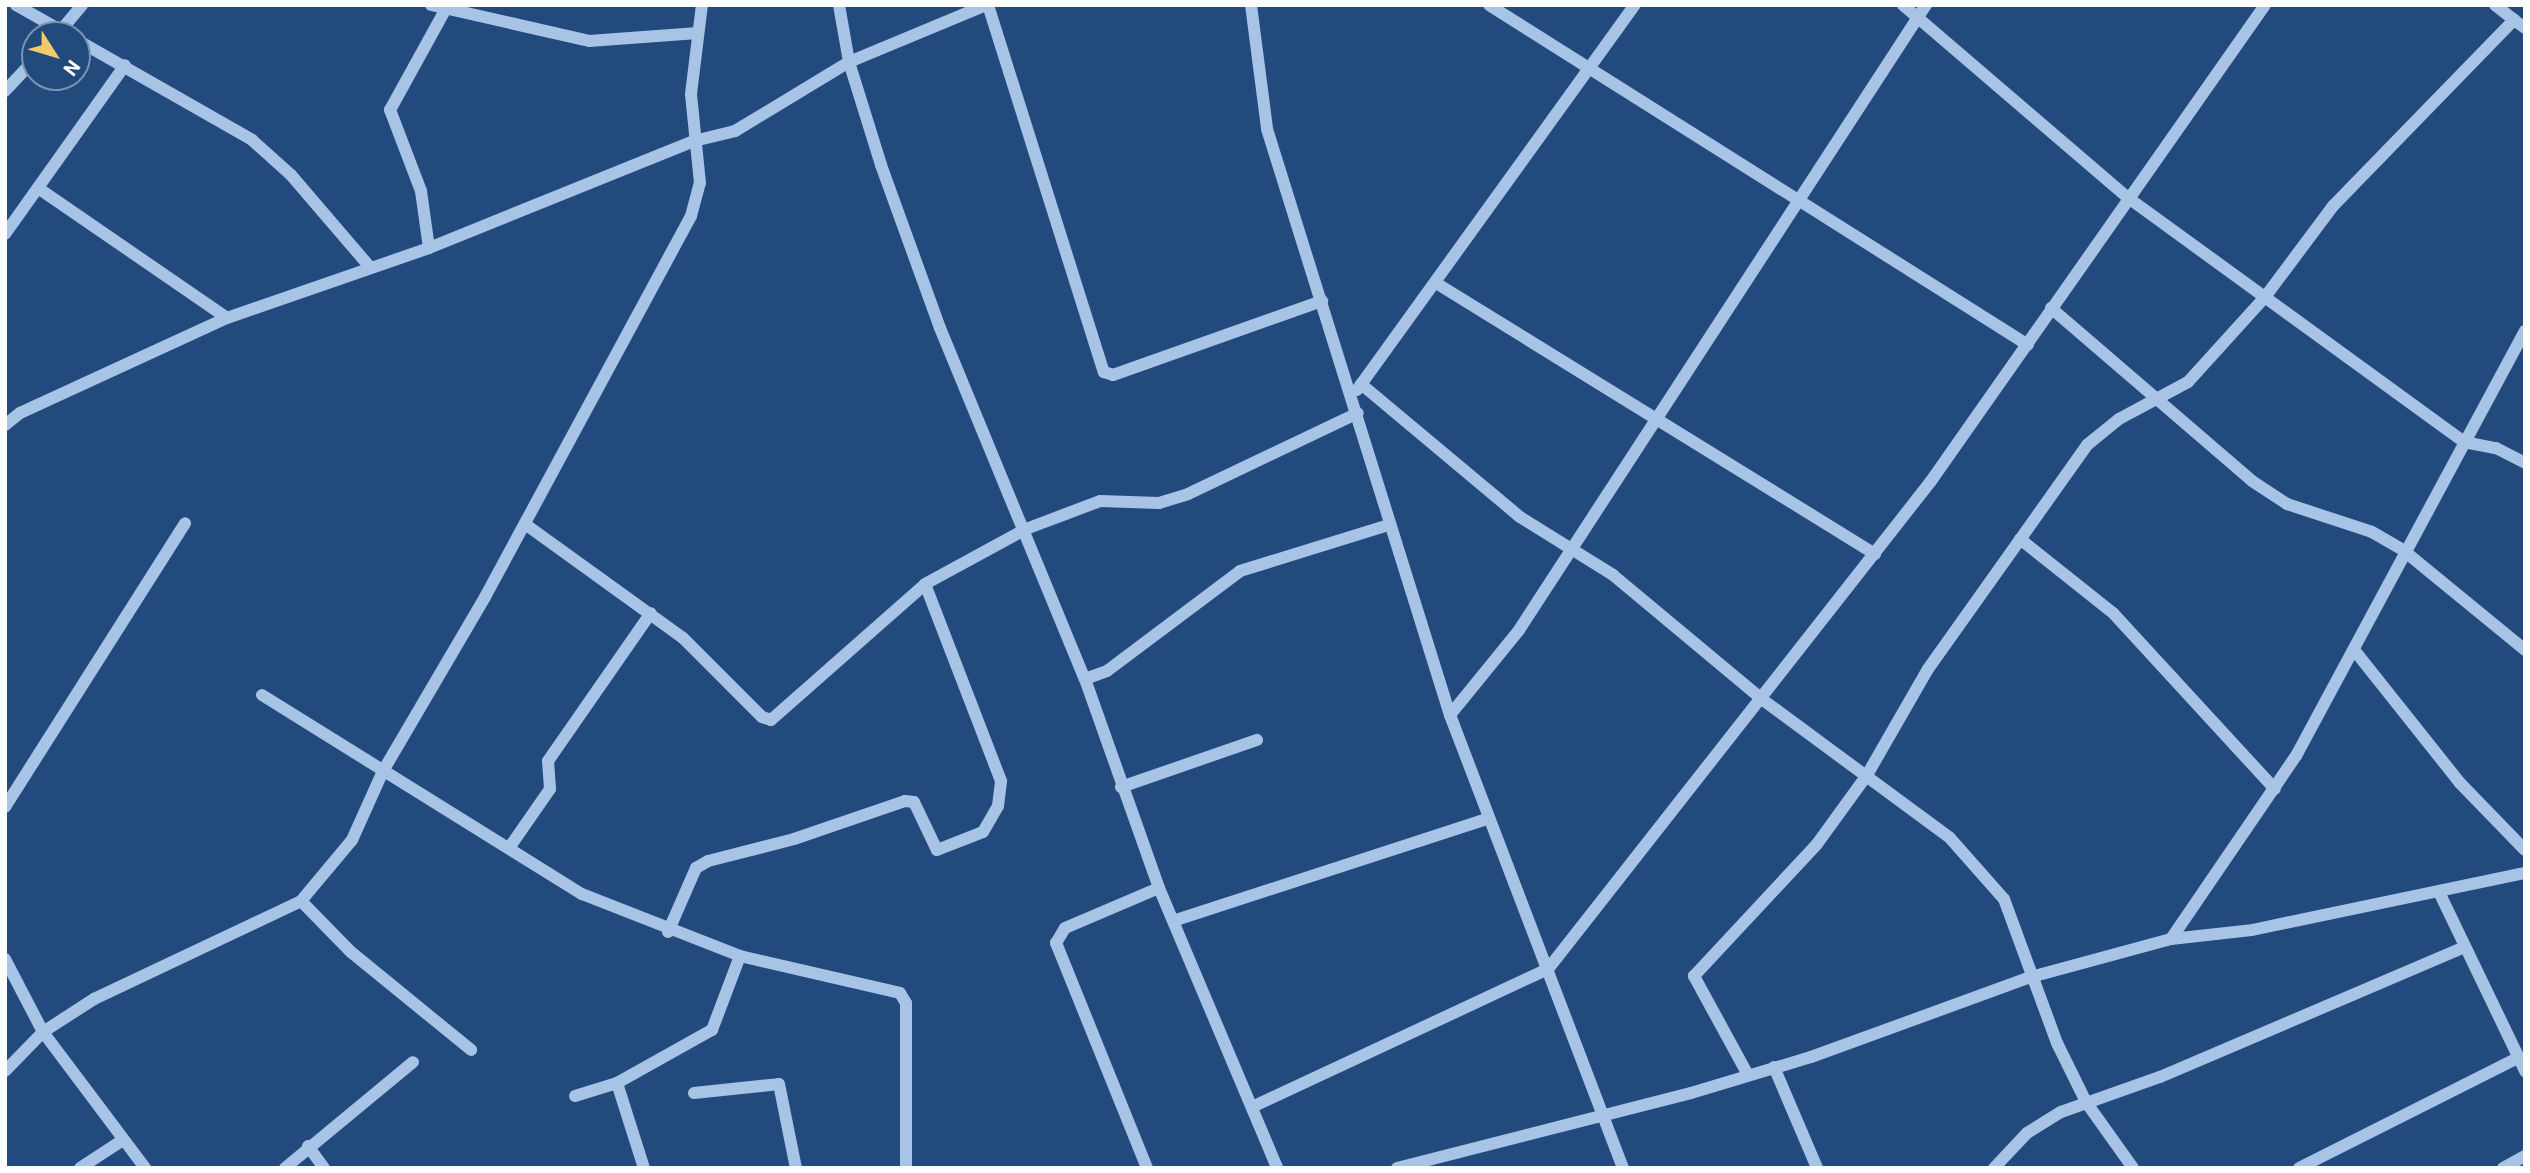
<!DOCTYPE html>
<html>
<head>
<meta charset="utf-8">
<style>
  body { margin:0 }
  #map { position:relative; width:2530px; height:1173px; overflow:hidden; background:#234a7d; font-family:Roboto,sans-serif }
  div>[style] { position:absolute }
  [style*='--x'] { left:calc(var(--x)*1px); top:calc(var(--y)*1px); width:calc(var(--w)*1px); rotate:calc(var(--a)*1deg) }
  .minor>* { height:12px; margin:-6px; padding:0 6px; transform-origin:6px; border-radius:6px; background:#a7c3e6 }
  span { translate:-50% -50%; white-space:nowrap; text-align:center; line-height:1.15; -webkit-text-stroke:5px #234a7d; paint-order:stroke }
  .frame { position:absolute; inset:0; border:7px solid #fff; pointer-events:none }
  .north { position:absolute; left:21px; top:21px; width:70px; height:70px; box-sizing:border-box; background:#234a7d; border:2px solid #7b92b1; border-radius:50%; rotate:127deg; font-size:19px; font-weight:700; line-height:28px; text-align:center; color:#fff }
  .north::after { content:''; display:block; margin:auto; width:24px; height:32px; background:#f1cb6a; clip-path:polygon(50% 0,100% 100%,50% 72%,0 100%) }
</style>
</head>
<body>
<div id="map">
  <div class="minor">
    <i style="--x:16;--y:5;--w:61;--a:29.5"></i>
    <i style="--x:431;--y:5;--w:162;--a:12.8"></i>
    <i style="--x:589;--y:41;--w:109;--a:-4.2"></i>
    <i style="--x:839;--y:5;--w:58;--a:80"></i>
    <i style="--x:849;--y:62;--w:108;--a:72.7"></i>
    <i style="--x:881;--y:165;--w:173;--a:70.1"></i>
    <i style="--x:940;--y:328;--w:380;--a:67.6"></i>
    <i style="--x:1085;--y:679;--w:222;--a:70.5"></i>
    <i style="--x:1159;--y:888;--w:304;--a:67.1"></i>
    <i style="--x:988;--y:5;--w:385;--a:72.5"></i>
    <i style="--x:1104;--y:372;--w:9;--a:18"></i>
    <i style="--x:1113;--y:375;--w:222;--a:-19.5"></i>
    <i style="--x:1251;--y:5;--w:125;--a:82.6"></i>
    <i style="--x:1267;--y:129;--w:614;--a:72.66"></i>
    <i style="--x:1450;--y:715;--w:485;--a:69.1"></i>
    <i style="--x:1489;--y:5;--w:637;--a:32.24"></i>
    <i style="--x:1903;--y:5;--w:295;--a:40.6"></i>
    <i style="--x:2127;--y:197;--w:417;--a:36"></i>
    <i style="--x:2464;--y:442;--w:33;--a:11"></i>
    <i style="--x:2496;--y:448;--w:33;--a:27"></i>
    <i style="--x:2495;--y:5;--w:24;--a:38"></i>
    <i style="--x:57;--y:35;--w:39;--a:-50"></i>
    <i style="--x:77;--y:40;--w:202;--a:29.7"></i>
    <i style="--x:252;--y:140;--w:52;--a:41.9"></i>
    <i style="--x:291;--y:175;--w:120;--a:49.4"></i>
    <i style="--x:5;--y:91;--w:44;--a:-46.8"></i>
    <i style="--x:38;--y:188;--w:229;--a:34.5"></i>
    <i style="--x:5;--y:234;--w:207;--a:-54.6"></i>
    <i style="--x:429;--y:248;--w:58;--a:-98"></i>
    <i style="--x:421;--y:191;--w:87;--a:-110.9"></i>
    <i style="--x:390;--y:110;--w:120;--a:-61.1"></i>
    <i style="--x:1436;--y:283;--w:516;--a:31.69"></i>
    <i style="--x:2051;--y:308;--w:265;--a:40.7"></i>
    <i style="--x:2252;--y:481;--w:42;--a:33.3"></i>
    <i style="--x:2287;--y:504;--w:89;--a:18.2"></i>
    <i style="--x:2372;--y:532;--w:36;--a:30"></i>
    <i style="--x:2403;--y:550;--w:158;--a:39.3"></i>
    <i style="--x:1361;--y:384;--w:207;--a:39.9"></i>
    <i style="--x:1520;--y:517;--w:110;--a:31.9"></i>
    <i style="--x:1613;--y:575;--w:195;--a:39.8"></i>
    <i style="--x:1763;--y:700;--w:232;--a:36.4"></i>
    <i style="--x:1950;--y:838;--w:81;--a:48.5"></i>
    <i style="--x:2004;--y:899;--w:153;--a:69.8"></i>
    <i style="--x:2057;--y:1043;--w:66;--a:63.8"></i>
    <i style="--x:2086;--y:1102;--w:81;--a:54.5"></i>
    <i style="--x:1357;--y:390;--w:475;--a:-54.2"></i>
    <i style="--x:5;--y:425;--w:19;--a:-39"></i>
    <i style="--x:20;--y:413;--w:228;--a:-24.7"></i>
    <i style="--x:227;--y:318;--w:214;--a:-19.1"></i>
    <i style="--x:429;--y:248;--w:286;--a:-22"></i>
    <i style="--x:694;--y:141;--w:42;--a:-13.7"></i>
    <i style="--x:735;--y:131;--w:133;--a:-31.2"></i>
    <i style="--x:849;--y:62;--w:148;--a:-22.6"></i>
    <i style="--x:525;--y:524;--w:195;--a:35.8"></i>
    <i style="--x:683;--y:638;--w:112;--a:45"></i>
    <i style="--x:762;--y:717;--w:9;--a:18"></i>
    <i style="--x:771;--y:720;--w:205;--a:-41.4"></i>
    <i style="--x:925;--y:584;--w:115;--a:-28.6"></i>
    <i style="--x:1026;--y:529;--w:79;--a:-20.7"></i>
    <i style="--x:1100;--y:501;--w:59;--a:1.9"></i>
    <i style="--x:1159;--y:503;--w:30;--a:-17"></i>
    <i style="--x:1188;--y:494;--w:188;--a:-25.5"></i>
    <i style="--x:2020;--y:539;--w:119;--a:38.5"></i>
    <i style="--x:2113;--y:613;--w:239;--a:47.4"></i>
    <i style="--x:2355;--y:651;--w:169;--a:51.5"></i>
    <i style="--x:2460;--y:783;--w:93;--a:45.9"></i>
    <i style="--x:1085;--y:679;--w:23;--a:-20"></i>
    <i style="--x:1107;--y:671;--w:166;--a:-36.9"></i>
    <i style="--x:1240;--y:571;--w:156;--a:-17.2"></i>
    <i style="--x:262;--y:695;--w:377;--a:31.9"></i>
    <i style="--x:582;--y:894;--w:170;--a:21.4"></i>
    <i style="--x:740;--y:956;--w:164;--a:13"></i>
    <i style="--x:900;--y:993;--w:12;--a:59"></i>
    <i style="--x:906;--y:1003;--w:165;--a:90"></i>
    <i style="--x:1450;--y:715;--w:109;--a:-50.9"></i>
    <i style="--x:1519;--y:630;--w:746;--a:-56.93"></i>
    <i style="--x:1121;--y:787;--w:144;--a:-19.1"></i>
    <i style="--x:5;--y:807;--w:336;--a:-57.6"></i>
    <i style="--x:509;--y:848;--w:72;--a:-55.2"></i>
    <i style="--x:550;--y:789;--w:28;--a:-94"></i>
    <i style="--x:548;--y:761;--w:180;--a:-55.2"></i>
    <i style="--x:2439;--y:892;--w:199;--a:64.3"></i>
    <i style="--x:301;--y:901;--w:71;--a:45.6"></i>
    <i style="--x:351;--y:952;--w:155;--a:39.2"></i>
    <i style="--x:1176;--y:920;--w:326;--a:-18"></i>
    <i style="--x:668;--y:932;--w:70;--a:-66.4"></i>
    <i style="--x:696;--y:868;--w:14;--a:-30"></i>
    <i style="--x:708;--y:861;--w:89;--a:-14.3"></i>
    <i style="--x:794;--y:839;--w:117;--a:-18.9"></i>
    <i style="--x:905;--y:801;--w:9;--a:6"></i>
    <i style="--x:914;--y:802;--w:53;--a:64.4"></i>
    <i style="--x:937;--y:850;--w:49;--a:-21.4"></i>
    <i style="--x:983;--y:832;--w:30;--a:-60"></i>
    <i style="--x:998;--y:806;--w:25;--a:-83"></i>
    <i style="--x:1001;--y:781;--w:211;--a:-111.1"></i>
    <i style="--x:2171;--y:939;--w:222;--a:-55.7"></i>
    <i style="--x:2296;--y:756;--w:483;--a:-61.7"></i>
    <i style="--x:5;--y:959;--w:82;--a:62.5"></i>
    <i style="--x:43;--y:1032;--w:170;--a:53.1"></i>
    <i style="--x:1774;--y:1067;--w:110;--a:66.9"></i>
    <i style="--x:5;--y:1071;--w:54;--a:-45.7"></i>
    <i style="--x:43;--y:1032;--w:61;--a:-32.9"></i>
    <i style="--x:94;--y:999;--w:229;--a:-25.3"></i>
    <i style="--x:301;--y:901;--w:80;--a:-50.1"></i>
    <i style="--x:352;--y:840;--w:76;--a:-65.8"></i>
    <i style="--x:383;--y:771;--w:202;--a:-59.6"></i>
    <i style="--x:485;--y:597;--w:433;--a:-61.6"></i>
    <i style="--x:691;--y:216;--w:34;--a:-75"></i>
    <i style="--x:700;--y:183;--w:89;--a:-95.8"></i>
    <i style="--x:691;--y:94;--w:90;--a:-83"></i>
    <i style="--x:1748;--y:1075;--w:113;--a:-118.6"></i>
    <i style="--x:1694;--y:976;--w:180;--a:-47"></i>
    <i style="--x:1817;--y:844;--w:85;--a:-54.1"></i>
    <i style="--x:1867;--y:775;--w:122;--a:-60.1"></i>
    <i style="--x:1928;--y:669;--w:275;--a:-54.6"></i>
    <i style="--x:2087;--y:445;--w:41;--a:-39.1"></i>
    <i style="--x:2119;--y:419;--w:78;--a:-28.2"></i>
    <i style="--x:2188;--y:382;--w:115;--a:-47.8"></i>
    <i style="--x:2265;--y:297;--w:114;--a:-53.2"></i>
    <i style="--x:2333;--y:206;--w:260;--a:-45.8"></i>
    <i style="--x:2514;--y:20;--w:14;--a:36"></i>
    <i style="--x:617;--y:1083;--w:89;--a:72.4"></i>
    <i style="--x:694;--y:1093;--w:85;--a:-6"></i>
    <i style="--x:779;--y:1084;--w:86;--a:78.6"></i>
    <i style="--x:575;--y:1096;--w:44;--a:-17.2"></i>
    <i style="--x:617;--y:1083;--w:109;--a:-29.2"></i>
    <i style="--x:712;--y:1030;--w:79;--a:-69.3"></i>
    <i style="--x:1252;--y:1107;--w:327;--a:-25"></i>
    <i style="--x:1548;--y:969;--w:620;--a:-51.87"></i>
    <i style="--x:1931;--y:481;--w:581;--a:-54.94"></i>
    <i style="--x:308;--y:1146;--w:27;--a:54"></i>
    <i style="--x:80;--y:1168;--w:51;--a:-33.1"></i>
    <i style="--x:285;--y:1168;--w:166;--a:-39.6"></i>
    <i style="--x:1147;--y:1168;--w:243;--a:-112"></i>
    <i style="--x:1056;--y:943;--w:17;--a:-59"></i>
    <i style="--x:1065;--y:928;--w:102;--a:-23.1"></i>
    <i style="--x:1397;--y:1168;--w:303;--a:-14.3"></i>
    <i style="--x:1691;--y:1093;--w:125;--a:-16.7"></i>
    <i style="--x:1811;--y:1057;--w:234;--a:-20"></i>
    <i style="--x:2031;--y:977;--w:145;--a:-15.2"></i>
    <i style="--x:2171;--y:939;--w:81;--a:-6.3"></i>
    <i style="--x:2252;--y:930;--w:279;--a:-11.8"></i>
    <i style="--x:1994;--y:1168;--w:48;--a:-46.7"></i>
    <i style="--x:2027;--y:1133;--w:40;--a:-32"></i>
    <i style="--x:2061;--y:1112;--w:105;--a:-19.5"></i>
    <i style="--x:2160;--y:1077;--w:328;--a:-23.1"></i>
    <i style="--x:2299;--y:1168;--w:245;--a:-26.7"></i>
    <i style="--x:2503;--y:1168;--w:25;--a:-29"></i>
  </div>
  <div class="frame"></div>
  <div class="north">N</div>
</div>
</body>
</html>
